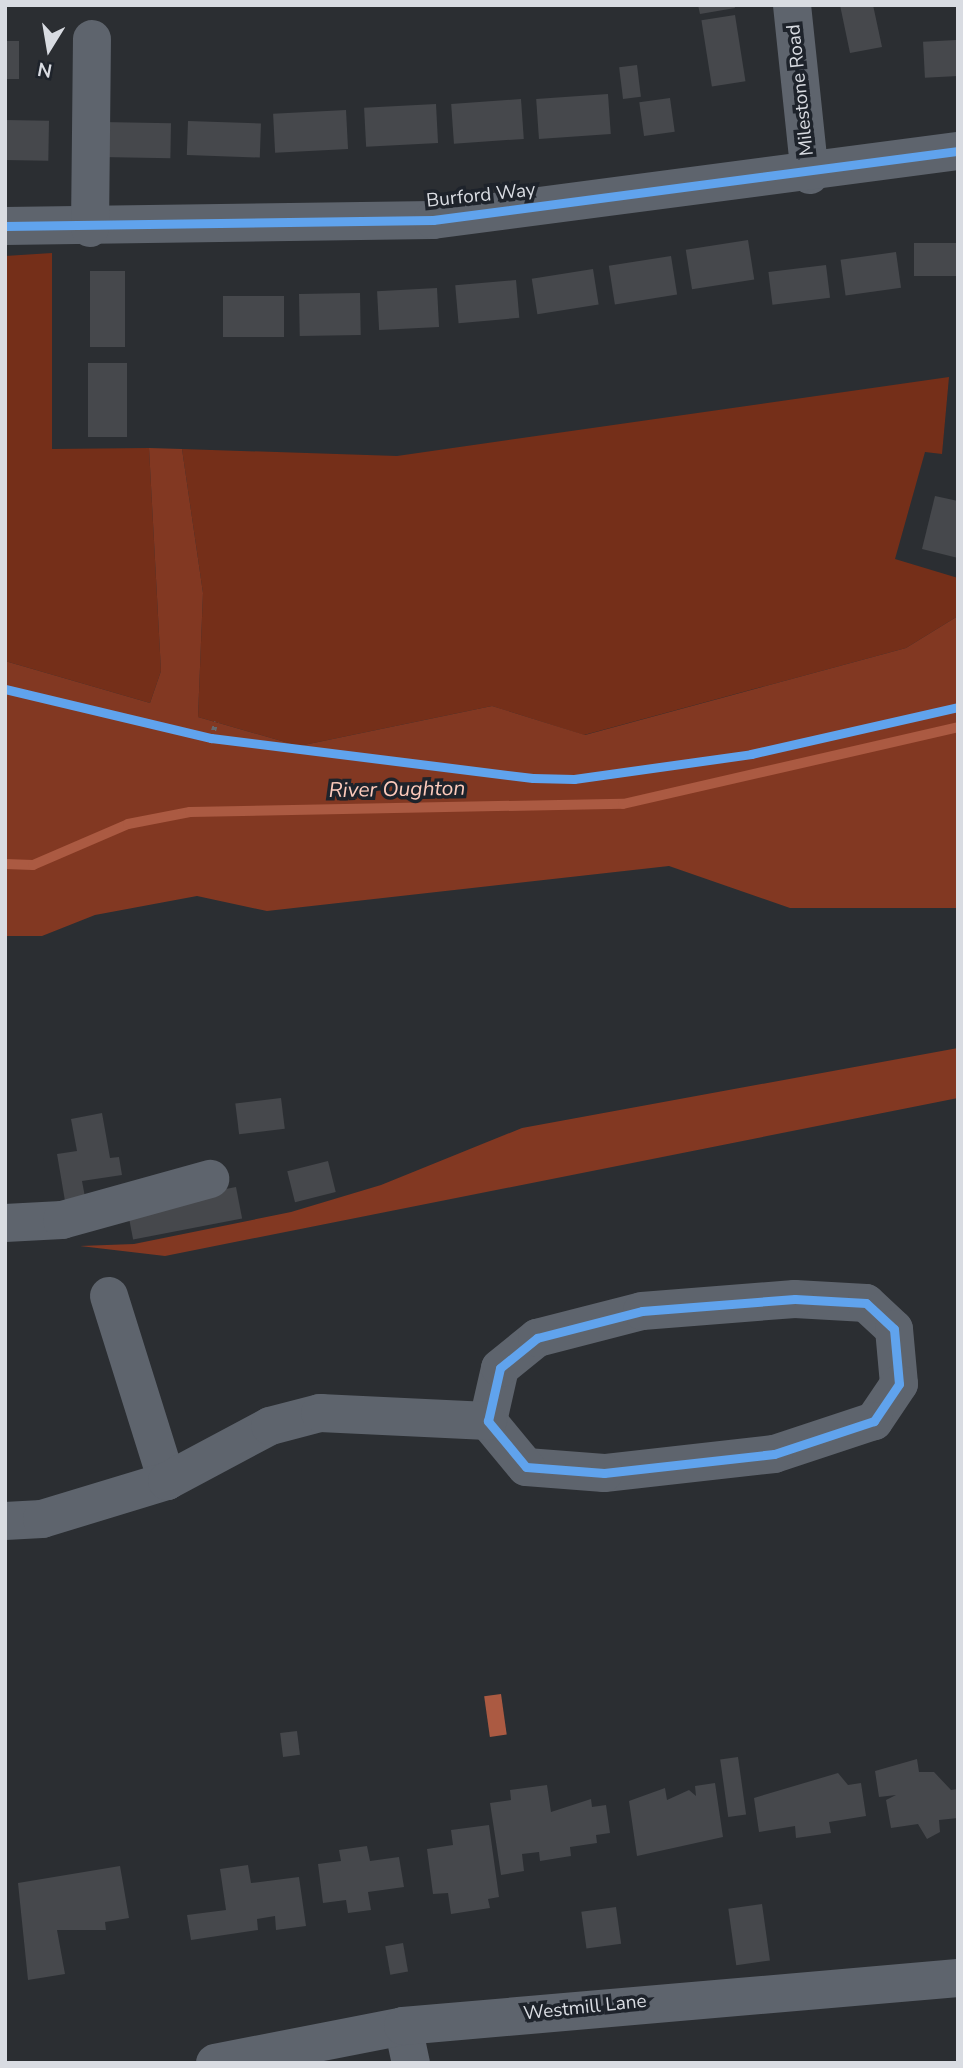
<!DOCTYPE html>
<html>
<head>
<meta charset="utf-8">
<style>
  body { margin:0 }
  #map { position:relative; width:963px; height:2068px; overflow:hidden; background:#2b2e32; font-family:"Nunito Sans",sans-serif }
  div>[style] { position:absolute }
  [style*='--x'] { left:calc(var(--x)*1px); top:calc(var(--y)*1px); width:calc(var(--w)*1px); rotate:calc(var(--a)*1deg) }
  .green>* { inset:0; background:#752f19 }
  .forest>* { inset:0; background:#823822 }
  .water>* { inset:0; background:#ab5a42; transform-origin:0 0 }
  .stream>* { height:10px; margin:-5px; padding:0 5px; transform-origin:5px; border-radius:5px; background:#ab5a42 }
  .building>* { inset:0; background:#46484c; transform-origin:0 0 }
  .path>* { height:4.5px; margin-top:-2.25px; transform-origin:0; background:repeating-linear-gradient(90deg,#64696f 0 3.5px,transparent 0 8.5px) }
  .minor>* { height:38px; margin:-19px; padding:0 19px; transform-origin:19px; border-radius:19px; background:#5e646d }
  .cycleway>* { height:9px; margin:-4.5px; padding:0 4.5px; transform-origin:4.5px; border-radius:4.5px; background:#60a3ed }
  span { translate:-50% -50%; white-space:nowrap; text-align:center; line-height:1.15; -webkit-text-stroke:7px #1e232b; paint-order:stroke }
  .street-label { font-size:19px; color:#d9dce2 }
  .water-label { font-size:21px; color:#fccabb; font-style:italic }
  .frame { position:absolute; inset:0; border:7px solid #d9dce2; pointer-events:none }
  .north { position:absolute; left:14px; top:14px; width:70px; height:70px; -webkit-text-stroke:5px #1e232b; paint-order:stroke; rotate:191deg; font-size:19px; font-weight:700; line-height:28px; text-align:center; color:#d9dce2 }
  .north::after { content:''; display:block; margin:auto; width:24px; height:32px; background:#d9dce2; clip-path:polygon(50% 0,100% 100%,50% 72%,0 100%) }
</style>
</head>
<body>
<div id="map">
  <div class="green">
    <i style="clip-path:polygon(52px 253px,52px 449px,149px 448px,161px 671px,150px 703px,5px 661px,5px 256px)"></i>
    <i style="clip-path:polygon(949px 377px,942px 454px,925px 452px,895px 559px,958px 578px,958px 616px,906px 648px,584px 735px,492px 706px,299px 746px,198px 717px,203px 593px,182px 449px,397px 456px)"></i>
  </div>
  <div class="forest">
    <i style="clip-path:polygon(149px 448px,182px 449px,203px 593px,198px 717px,299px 746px,492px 706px,585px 735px,906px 648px,958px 616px,958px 908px,790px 908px,669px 866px,267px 911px,197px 896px,95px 915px,42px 936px,5px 936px,5px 661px,150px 703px,161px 671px)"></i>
    <i style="clip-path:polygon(958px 1048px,958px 1098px,165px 1256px,80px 1246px,134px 1244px,291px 1212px,381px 1185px,522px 1128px)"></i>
  </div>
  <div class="water">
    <i style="left:501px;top:1694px;width:41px;height:17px;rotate:82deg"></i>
  </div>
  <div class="stream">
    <i style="--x:5;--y:864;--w:28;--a:2"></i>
    <i style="--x:33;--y:865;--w:103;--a:-23.3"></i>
    <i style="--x:128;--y:824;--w:63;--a:-11"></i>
    <i style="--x:190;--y:812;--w:433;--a:-1.1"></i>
    <i style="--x:623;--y:804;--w:344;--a:-12.9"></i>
  </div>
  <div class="building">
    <i style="clip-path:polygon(698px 5px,734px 5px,735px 8px,700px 14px)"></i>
    <i style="clip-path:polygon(840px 5px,873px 5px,882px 47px,850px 53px)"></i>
    <i style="left:735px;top:15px;width:67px;height:34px;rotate:81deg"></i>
    <i style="left:956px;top:40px;width:36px;height:33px;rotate:87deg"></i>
    <i style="left:5px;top:41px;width:14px;height:38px"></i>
    <i style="left:637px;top:65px;width:32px;height:18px;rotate:83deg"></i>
    <i style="left:608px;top:94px;width:40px;height:72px;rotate:86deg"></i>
    <i style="left:670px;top:98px;width:34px;height:31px;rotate:82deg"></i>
    <i style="left:521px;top:99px;width:40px;height:70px;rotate:86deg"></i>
    <i style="left:436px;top:104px;width:39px;height:72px;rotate:87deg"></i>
    <i style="left:346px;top:110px;width:39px;height:73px;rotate:87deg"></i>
    <i style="left:5px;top:120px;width:44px;height:40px;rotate:1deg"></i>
    <i style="left:188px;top:121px;width:73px;height:34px;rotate:2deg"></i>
    <i style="left:102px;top:122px;width:69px;height:35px;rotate:1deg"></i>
    <i style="left:748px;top:240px;width:40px;height:63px;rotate:81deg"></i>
    <i style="left:958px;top:243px;width:33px;height:44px;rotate:90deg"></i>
    <i style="left:896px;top:252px;width:36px;height:56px;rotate:82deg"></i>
    <i style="left:671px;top:256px;width:39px;height:63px;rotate:81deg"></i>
    <i style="left:826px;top:265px;width:33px;height:58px;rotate:83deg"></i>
    <i style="left:593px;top:269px;width:36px;height:62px;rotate:81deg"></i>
    <i style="left:90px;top:271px;width:35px;height:76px"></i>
    <i style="left:516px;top:280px;width:38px;height:61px;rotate:85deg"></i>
    <i style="left:437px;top:288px;width:39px;height:60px;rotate:87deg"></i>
    <i style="left:360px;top:293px;width:42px;height:61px;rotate:89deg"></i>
    <i style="left:223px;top:296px;width:61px;height:41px"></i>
    <i style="left:88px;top:363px;width:39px;height:74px"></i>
    <i style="clip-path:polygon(935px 496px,958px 501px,958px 558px,922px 549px)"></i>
    <i style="left:281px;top:1098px;width:31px;height:46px;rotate:83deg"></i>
    <i style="clip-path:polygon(102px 1113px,110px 1158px,119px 1157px,122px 1175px,82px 1181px,85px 1197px,65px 1201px,57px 1154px,77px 1151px,71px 1119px)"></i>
    <i style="left:328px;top:1161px;width:32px;height:42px;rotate:76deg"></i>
    <i style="left:236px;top:1187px;width:32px;height:111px;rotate:79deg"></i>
    <i style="left:297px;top:1731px;width:24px;height:17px;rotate:83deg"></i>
    <i style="left:738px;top:1757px;width:58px;height:18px;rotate:82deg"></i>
    <i style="clip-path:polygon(917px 1759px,919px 1772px,934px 1772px,951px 1790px,958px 1789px,958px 1818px,939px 1820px,940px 1832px,927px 1839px,918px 1824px,891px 1828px,886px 1800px,896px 1795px,879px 1797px,875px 1771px)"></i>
    <i style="clip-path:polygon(838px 1773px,848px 1785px,861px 1783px,866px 1816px,829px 1822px,831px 1833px,796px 1838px,795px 1826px,759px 1832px,754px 1798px)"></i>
    <i style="clip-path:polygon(715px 1783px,723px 1837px,637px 1856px,629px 1801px,665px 1788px,667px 1800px,689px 1790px,696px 1796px,695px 1786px)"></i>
    <i style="clip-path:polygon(547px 1785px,551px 1812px,591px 1799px,592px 1807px,606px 1805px,610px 1833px,596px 1835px,597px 1843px,570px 1847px,571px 1856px,540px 1861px,539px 1852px,522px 1854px,524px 1871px,501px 1875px,490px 1803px,511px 1800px,510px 1790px)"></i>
    <i style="clip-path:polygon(489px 1825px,499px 1897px,488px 1899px,490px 1908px,451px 1914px,448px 1893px,433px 1894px,427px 1849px,453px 1845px,451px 1830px)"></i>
    <i style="clip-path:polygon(367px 1846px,370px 1861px,399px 1857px,404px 1887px,368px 1892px,371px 1910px,348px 1913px,346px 1900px,323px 1903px,318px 1864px,341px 1861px,339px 1850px)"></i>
    <i style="clip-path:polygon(248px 1865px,251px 1883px,299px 1877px,306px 1926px,276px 1930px,275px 1916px,257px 1919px,258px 1930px,191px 1940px,187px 1915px,226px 1910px,220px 1869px)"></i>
    <i style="clip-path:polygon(120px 1866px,129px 1918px,105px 1922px,106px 1930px,57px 1930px,65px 1974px,28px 1980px,18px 1883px)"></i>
    <i style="left:762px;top:1904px;width:57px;height:34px;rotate:82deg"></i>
    <i style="left:616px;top:1907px;width:37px;height:35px;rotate:82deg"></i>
    <i style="left:403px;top:1943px;width:29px;height:18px;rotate:80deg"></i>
  </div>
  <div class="path">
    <i style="--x:211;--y:738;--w:17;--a:-73"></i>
  </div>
  <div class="minor">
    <i style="--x:792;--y:5;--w:171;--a:84"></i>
    <i style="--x:5;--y:226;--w:428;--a:-0.8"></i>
    <i style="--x:433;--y:220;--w:530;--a:-7.49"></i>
    <i style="--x:90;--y:228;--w:189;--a:-89.4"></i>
    <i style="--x:5;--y:1223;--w:57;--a:-3"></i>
    <i style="--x:62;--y:1220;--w:154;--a:-15.5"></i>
    <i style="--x:109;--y:1296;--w:194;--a:72.6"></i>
    <i style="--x:795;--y:1299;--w:71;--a:3.2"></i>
    <i style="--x:866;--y:1303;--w:38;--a:43"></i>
    <i style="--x:894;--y:1329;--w:55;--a:84.8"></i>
    <i style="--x:899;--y:1384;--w:45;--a:124"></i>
    <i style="--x:874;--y:1421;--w:105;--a:161.7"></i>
    <i style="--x:774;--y:1454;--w:171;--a:173.6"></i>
    <i style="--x:604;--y:1473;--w:78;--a:-175.6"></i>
    <i style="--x:526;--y:1467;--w:60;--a:-129.6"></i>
    <i style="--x:488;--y:1421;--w:54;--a:-77.2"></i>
    <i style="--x:500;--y:1368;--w:48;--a:-39"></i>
    <i style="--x:537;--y:1338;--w:108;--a:-14.4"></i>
    <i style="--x:642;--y:1311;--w:153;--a:-4.5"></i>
    <i style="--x:5;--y:1521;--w:37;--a:-3"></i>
    <i style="--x:42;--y:1519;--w:131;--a:-16.9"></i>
    <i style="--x:167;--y:1481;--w:117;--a:-28.1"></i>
    <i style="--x:270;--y:1426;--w:52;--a:-14.6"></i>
    <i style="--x:320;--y:1413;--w:168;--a:2.7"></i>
    <i style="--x:403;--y:2026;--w:38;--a:78"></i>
    <i style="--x:215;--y:2063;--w:192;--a:-11.1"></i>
    <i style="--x:403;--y:2026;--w:557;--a:-4.94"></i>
  </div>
  <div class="cycleway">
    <i style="--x:5;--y:226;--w:428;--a:-0.8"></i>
    <i style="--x:433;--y:220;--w:530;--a:-7.49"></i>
    <i style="--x:5;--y:689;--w:212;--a:13.4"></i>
    <i style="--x:211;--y:738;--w:324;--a:7.1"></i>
    <i style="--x:533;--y:778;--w:41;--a:1.4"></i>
    <i style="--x:574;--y:779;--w:179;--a:-8"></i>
    <i style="--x:751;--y:754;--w:212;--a:-12.8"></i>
    <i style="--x:795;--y:1299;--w:71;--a:3.2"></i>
    <i style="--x:866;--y:1303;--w:38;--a:43"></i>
    <i style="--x:894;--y:1329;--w:55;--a:84.8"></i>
    <i style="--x:899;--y:1384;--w:45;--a:124"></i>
    <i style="--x:874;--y:1421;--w:105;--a:161.7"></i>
    <i style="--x:774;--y:1454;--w:171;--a:173.6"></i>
    <i style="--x:604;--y:1473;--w:78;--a:-175.6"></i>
    <i style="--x:526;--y:1467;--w:60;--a:-129.6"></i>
    <i style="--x:488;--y:1421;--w:54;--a:-77.2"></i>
    <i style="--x:500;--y:1368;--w:48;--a:-39"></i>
    <i style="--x:537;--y:1338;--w:108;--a:-14.4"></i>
    <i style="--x:642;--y:1311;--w:153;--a:-4.5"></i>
  </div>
  <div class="street-label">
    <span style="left:801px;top:90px;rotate:-96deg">Milestone Road</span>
    <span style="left:481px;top:196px;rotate:-6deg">Burford Way</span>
    <span style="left:585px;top:2008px;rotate:-6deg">Westmill Lane</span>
  </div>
  <div class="water-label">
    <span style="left:397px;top:789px;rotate:-1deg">River Oughton</span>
  </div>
  <div class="frame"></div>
  <div class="north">N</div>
</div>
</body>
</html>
